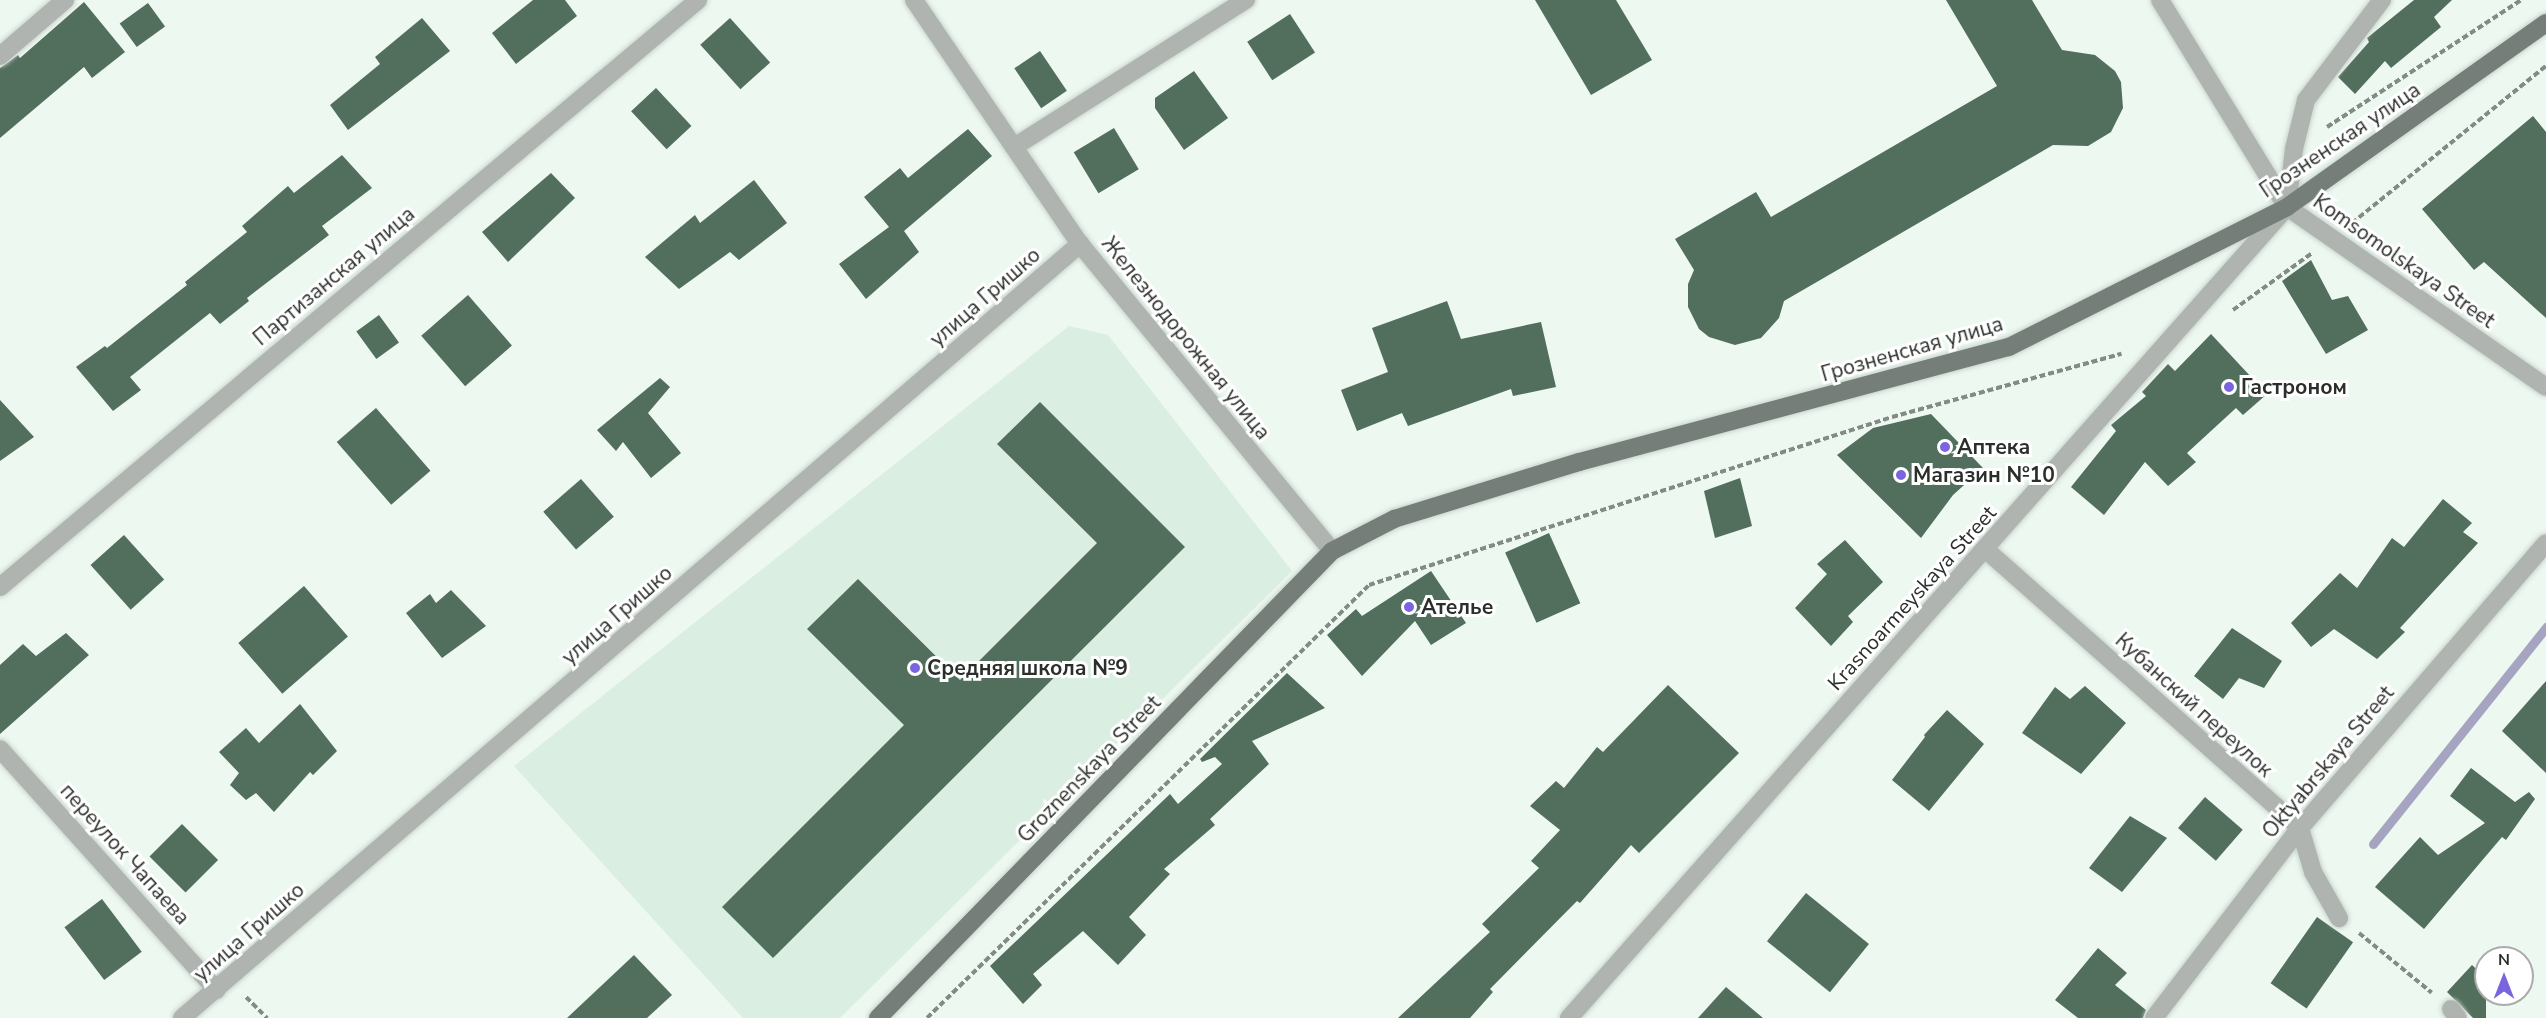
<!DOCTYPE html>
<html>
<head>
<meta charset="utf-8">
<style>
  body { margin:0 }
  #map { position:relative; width:2546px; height:1018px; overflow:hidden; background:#ecf8f0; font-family:"Nunito Sans",sans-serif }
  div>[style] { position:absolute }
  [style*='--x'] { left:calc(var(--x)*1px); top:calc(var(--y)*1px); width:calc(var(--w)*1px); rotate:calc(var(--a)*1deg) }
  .built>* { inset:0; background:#dbeee2 }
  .stream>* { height:9px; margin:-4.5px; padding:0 4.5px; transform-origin:4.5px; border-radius:4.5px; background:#a6a4c1 }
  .building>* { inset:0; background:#526e5d; transform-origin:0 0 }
  .path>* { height:4px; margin-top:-2px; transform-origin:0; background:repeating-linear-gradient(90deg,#838b86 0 6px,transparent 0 9px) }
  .roads { filter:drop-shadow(0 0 2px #c9d4cd) drop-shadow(0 0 2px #c9d4cd) }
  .service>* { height:18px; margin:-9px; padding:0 9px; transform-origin:9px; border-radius:9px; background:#afb4b0 }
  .minor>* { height:18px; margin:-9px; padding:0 9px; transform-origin:9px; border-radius:9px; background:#afb4b0 }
  .tertiary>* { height:18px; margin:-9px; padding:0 9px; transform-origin:9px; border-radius:9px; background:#afb4b0 }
  .primary>* { height:18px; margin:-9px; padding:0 9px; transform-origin:9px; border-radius:9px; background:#757e78 }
  .dots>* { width:16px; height:16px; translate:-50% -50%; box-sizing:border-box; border:3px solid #fff; border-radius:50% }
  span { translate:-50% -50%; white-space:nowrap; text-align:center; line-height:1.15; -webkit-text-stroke:6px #fff; paint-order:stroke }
  .street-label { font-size:21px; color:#2b2f2c }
  .poi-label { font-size:21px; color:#2b2f2c; font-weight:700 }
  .left { translate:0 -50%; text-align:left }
  .north { position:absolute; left:2474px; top:946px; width:60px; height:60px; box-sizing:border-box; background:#fff; border:2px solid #aaacab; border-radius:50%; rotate:0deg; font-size:16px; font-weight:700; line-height:24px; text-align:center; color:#2b2f2c }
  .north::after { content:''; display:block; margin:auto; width:21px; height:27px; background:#7a64df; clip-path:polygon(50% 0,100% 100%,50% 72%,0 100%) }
</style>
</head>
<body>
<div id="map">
  <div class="built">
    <i style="clip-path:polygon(1069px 326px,1108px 335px,1292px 571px,840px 1018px,743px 1018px,514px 766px)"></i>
  </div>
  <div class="stream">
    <i style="--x:2373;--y:844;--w:278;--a:-51.4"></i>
  </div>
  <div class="building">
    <i style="clip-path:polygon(533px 0,565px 0,577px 16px,516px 64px,492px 33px)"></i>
    <i style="clip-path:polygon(1535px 0,1616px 0,1652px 60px,1591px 95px)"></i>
    <i style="clip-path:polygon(1946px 0,2032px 0,2062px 50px,2095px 55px,2115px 71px,2121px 82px,2123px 108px,2111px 132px,2088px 146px,2053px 145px,1784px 301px,1779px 318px,1761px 338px,1735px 345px,1709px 337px,1699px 329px,1688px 307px,1688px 284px,1694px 270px,1675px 239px,1756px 192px,1771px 217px,1997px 86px)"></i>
    <i style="clip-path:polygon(2414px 0,2452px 0,2434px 17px,2441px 27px,2391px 68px,2385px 61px,2355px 94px,2338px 77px,2369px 42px,2367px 38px)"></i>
    <i style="clip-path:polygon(84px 2px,125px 52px,92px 78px,84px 67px,0 138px,0 68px,18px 55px,20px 58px)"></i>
    <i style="left:148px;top:3px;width:29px;height:35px;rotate:54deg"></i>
    <i style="left:1290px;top:14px;width:46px;height:51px;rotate:57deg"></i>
    <i style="clip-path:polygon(422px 18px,450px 51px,348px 130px,330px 105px,380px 64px,375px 57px)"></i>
    <i style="left:730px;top:18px;width:60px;height:40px;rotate:48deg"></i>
    <i style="left:1040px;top:51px;width:48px;height:31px;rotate:56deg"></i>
    <i style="clip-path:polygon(1194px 71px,1228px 118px,1184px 150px,1155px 108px,1155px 98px)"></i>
    <i style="left:656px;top:88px;width:52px;height:34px;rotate:47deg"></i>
    <i style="clip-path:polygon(2533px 116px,2546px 132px,2546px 318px,2484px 262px,2474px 270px,2422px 209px)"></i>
    <i style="left:1114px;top:128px;width:48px;height:47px;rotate:59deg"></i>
    <i style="clip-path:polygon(968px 129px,992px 156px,904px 231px,919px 252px,866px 299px,839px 264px,889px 227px,864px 197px,900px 168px,908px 178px)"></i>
    <i style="clip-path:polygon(342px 155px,372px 188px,322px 226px,329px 235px,247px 298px,249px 301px,220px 324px,210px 313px,130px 377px,141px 390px,113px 411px,76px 367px,105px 346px,107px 348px,187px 285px,185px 282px,247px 232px,242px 226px,288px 186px,294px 193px)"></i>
    <i style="clip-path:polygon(551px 173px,575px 198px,508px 262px,482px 232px)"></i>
    <i style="clip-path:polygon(754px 180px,787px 223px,739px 260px,730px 252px,679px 289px,645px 257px,695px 215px,700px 223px)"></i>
    <i style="clip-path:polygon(2311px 260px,2332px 300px,2348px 296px,2368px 330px,2326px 354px,2282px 281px)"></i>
    <i style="left:468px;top:295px;width:67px;height:62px;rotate:49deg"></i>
    <i style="clip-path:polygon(1447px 301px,1461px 339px,1541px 322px,1556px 387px,1513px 396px,1511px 389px,1408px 426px,1402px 413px,1357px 431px,1341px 390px,1388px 372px,1372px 328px)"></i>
    <i style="left:379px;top:315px;width:34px;height:28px;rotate:54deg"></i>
    <i style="clip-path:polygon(2211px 334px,2267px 394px,2243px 415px,2236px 408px,2187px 453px,2196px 462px,2168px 486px,2145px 462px,2104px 515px,2071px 487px,2116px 431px,2111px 425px,2146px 396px,2142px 392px,2168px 364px,2175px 371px)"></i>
    <i style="clip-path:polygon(660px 378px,670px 387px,648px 413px,681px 453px,651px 478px,623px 442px,616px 451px,597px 430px)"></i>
    <i style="clip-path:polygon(0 400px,34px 437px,0 461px)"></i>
    <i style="clip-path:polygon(1040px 402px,1185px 547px,773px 958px,722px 907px,904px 725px,807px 629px,858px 579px,960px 680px,1097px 543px,997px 444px)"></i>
    <i style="left:376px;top:408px;width:83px;height:52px;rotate:49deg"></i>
    <i style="clip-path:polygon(1931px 414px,1983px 468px,1953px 495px,1921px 538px,1837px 455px,1873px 428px)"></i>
    <i style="clip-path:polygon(1740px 478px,1752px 526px,1715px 538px,1704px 491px)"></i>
    <i style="left:581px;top:479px;width:50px;height:50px;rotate:49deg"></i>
    <i style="clip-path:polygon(2443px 499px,2472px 523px,2463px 532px,2478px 543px,2400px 628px,2405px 632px,2377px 659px,2334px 629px,2311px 647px,2291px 623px,2340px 573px,2357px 588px,2392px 538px,2404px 547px)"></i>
    <i style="left:1549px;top:533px;width:77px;height:48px;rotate:66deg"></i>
    <i style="left:124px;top:535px;width:60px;height:45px;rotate:48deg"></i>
    <i style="clip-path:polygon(1845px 540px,1883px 582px,1848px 616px,1853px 622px,1831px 646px,1795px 608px,1827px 574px,1817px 564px)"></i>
    <i style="clip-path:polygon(1431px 571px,1466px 623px,1431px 645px,1415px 621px,1362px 676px,1327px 635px,1356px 609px,1362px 616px)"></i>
    <i style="left:304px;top:586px;width:67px;height:87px;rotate:49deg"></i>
    <i style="clip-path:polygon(451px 590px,486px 626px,442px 658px,406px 613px,430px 594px,436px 603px)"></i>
    <i style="clip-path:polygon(2232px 628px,2282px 661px,2264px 688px,2239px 678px,2223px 699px,2194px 676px)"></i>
    <i style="clip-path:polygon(66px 633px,89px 655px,0 734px,0 665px,23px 644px,36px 656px)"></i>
    <i style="clip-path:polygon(1287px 673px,1325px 708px,1252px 741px,1269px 764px,1210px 819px,1215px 825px,1164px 869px,1170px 874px,1129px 917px,1146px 935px,1118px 965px,1083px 931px,1033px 974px,1042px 985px,1023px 1004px,990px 966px,1170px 794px,1178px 804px,1222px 764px,1215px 757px,1202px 762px,1200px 759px)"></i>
    <i style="clip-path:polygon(2546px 681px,2546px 773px,2502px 731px)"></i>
    <i style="clip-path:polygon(1668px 685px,1739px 753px,1639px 853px,1631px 845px,1580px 903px,1577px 901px,1490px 989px,1493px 992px,1470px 1018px,1398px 1018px,1490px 932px,1482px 924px,1539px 868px,1531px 861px,1560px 830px,1530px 806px,1556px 781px,1564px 788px,1597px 747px,1603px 752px)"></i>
    <i style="clip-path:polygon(2085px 686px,2126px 723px,2081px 774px,2022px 733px,2055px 687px,2070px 699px)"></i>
    <i style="clip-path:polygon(300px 704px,337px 751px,313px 775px,310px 772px,274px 812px,256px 793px,246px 800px,230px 785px,239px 773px,219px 752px,246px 728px,259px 743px)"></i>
    <i style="clip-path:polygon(1947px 710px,1984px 744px,1929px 811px,1892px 780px,1925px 737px,1924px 735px)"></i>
    <i style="clip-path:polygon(2471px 768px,2515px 802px,2529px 792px,2535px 799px,2506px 840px,2502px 837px,2424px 929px,2375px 887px,2420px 837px,2438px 855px,2485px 823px,2450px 796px)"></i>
    <i style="left:2205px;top:797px;width:50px;height:41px;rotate:41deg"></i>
    <i style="clip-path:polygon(2130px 816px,2167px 838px,2122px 892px,2089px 868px)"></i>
    <i style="left:182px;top:824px;width:51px;height:46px;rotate:45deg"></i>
    <i style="left:1806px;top:893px;width:81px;height:62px;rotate:39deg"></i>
    <i style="left:102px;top:899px;width:66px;height:47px;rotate:53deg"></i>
    <i style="left:2317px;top:917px;width:44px;height:81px;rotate:35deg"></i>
    <i style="clip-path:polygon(2098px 948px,2127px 973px,2115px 985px,2146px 1010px,2143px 1018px,2078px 1018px,2055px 1000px)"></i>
    <i style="clip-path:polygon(634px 955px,672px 995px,647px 1018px,567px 1018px)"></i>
    <i style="clip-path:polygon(2472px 965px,2486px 978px,2486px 1018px,2473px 1018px,2447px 992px)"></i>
    <i style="clip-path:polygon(1726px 987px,1763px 1018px,1698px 1018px)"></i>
  </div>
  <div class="path">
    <i style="--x:2327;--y:127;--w:232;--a:-33.2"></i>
    <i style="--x:2352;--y:223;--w:250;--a:-39"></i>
    <i style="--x:2233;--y:310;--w:97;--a:-35.8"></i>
    <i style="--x:2359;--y:933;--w:94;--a:39.4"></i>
    <i style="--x:246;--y:997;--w:30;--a:45"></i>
    <i style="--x:927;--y:1018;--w:619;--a:-44.41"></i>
    <i style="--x:1369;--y:585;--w:549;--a:-17.81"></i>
    <i style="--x:1892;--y:417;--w:238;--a:-15.4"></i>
  </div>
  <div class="roads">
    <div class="service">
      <i style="--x:0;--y:749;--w:324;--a:48.1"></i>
    </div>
    <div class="minor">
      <i style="--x:2160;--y:0;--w:243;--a:58.5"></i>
      <i style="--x:2287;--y:207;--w:315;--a:34.8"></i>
      <i style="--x:0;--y:56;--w:86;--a:-40.7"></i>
      <i style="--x:1014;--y:147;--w:275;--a:-32.4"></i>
      <i style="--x:1985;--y:549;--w:421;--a:41.5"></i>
      <i style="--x:2300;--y:828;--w:46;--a:73.5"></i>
      <i style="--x:2313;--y:872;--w:53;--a:60.5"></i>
      <i style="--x:0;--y:587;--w:912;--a:-40.06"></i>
      <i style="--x:2451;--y:1009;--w:11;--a:52"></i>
      <i style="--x:1569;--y:1018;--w:1083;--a:-48.48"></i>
      <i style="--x:2287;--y:207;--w:58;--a:-83.1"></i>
      <i style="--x:2294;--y:149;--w:50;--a:-76.2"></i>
      <i style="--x:2306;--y:100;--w:126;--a:-52.8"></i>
      <i style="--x:2154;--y:1018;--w:240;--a:-52.5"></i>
      <i style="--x:2300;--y:828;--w:376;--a:-49.2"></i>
    </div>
    <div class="tertiary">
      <i style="--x:914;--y:0;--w:295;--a:55.8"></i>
      <i style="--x:1080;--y:244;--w:397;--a:50.6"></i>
      <i style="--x:182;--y:1018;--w:1186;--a:-40.76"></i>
    </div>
    <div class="primary">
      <i style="--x:878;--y:1018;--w:651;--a:-45.81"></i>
      <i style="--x:1332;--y:551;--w:70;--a:-27.3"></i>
      <i style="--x:1394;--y:519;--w:194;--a:-17.1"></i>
      <i style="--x:1579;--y:462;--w:445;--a:-15"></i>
      <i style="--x:2009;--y:347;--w:311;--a:-26.7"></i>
      <i style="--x:2287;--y:207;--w:318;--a:-35.4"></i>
    </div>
  </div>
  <div class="dots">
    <i style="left:2229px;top:387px;background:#7a64df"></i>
    <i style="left:1945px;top:447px;background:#7a64df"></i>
    <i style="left:1901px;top:475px;background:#7a64df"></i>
    <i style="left:1409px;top:607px;background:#7a64df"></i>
    <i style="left:915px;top:668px;background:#7a64df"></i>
  </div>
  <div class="street-label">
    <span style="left:2340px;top:140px;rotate:-34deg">Грозненская улица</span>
    <span style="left:2404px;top:261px;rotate:35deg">Komsomolskaya Street</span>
    <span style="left:334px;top:276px;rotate:-40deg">Партизанская улица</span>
    <span style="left:985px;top:297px;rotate:-41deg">улица Гришко</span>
    <span style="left:1186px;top:338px;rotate:51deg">Железнодорожная улица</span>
    <span style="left:1912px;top:349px;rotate:-16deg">Грозненская улица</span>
    <span style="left:1912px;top:598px;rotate:-48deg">Krasnoarmeyskaya Street</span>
    <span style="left:617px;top:615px;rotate:-41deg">улица Гришко</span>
    <span style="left:2194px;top:705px;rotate:42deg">Кубанский переулок</span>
    <span style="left:2328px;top:762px;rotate:-50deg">Oktyabrskaya Street</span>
    <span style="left:1089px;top:769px;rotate:-46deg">Groznenskaya Street</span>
    <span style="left:125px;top:854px;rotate:48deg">переулок Чапаева</span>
    <span style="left:249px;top:932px;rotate:-41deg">улица Гришко</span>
  </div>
  <div class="poi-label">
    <span class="left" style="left:2241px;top:387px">Гастроном</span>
    <span class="left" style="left:1957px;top:447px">Аптека</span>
    <span class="left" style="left:1913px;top:475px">Магазин №10</span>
    <span class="left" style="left:1421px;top:607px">Ателье</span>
    <span class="left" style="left:927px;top:668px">Средняя школа №9</span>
  </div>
  <div class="north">N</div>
</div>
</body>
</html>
